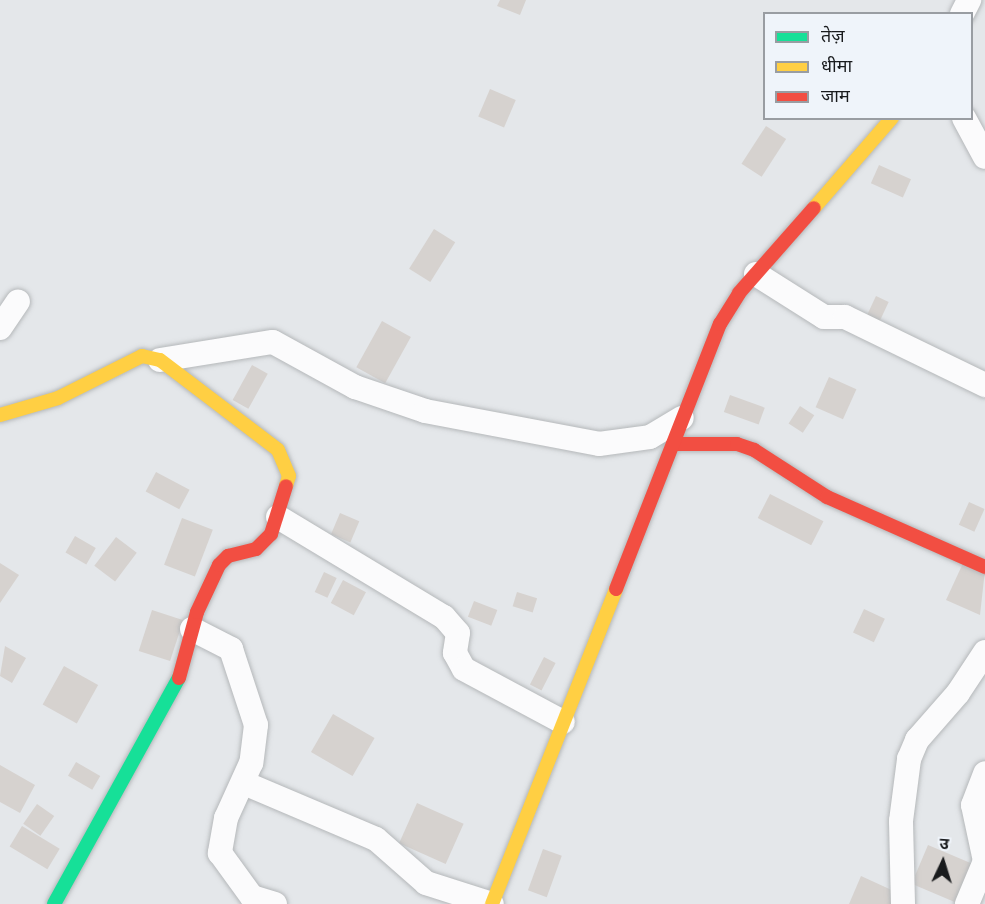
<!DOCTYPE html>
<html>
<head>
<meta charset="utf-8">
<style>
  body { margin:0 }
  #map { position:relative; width:985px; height:904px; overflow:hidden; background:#e4e7ea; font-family:"Work Sans","Noto Sans Devanagari",sans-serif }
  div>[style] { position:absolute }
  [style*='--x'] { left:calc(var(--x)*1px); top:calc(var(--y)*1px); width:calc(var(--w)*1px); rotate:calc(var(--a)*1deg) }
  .building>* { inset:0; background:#d6d2cf; transform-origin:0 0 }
  .roads { filter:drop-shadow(0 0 2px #b5b8ba) drop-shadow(0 0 2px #b5b8ba) }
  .street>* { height:24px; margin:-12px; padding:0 12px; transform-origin:12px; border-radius:12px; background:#fbfbfc }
  .fast>* { height:14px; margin:-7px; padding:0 7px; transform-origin:7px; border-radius:7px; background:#16e098 }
  .slow>* { height:14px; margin:-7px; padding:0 7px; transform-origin:7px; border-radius:7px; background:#ffcf43 }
  .jam>* { height:14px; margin:-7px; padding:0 7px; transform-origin:7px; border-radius:7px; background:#f24e42 }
  span { translate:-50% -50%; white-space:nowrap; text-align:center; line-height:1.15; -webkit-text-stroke:5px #eff4fa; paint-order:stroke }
  .legend { position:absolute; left:763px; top:12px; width:210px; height:108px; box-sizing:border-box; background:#eff4fa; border:2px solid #999da2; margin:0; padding:8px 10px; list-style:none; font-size:18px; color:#191b1d }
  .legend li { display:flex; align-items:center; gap:12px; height:30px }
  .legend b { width:30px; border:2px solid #999da2 }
  .north { position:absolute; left:913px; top:832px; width:60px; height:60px; -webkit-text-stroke:4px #eff4fa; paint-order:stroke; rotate:4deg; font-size:16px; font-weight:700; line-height:24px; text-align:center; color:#191b1d }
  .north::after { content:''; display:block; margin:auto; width:21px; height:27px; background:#191b1d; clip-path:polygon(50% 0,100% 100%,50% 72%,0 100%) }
</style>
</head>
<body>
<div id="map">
  <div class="building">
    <i style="clip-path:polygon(500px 0,526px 0,520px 15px,497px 6px)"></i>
    <i style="left:490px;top:89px;width:28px;height:30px;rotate:23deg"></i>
    <i style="left:766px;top:126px;width:24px;height:45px;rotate:33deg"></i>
    <i style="left:879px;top:165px;width:35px;height:20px;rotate:24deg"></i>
    <i style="left:434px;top:229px;width:25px;height:47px;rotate:32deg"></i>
    <i style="left:876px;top:296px;width:14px;height:23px;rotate:25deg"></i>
    <i style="left:382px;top:321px;width:33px;height:53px;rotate:29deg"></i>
    <i style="left:252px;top:365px;width:18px;height:40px;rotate:29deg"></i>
    <i style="left:829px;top:377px;width:30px;height:33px;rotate:24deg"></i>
    <i style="left:730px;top:395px;width:37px;height:18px;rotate:20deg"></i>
    <i style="left:800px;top:406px;width:17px;height:21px;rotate:33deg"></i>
    <i style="left:156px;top:472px;width:38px;height:22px;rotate:28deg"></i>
    <i style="left:770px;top:494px;width:60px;height:27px;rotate:27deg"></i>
    <i style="left:969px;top:502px;width:17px;height:25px;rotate:24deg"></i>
    <i style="left:340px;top:513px;width:21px;height:23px;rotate:23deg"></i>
    <i style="left:182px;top:518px;width:33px;height:50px;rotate:21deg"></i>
    <i style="left:75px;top:536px;width:24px;height:19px;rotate:30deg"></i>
    <i style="left:116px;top:537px;width:26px;height:36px;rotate:37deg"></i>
    <i style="clip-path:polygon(964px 561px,985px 570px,980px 615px,946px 600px)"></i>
    <i style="clip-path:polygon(0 563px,19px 575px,0 603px)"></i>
    <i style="left:324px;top:572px;width:14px;height:22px;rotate:25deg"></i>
    <i style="left:343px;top:580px;width:26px;height:26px;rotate:28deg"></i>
    <i style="left:517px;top:592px;width:21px;height:15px;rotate:17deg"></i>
    <i style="left:474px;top:601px;width:25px;height:17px;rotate:21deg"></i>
    <i style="left:864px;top:609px;width:23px;height:26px;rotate:25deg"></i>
    <i style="left:152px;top:610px;width:33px;height:43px;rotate:18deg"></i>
    <i style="clip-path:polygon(5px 646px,26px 658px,12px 683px,0 676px)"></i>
    <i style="left:544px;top:657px;width:13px;height:31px;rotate:27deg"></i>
    <i style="left:64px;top:666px;width:39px;height:44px;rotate:29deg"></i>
    <i style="left:333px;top:714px;width:48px;height:44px;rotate:30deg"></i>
    <i style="left:76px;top:762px;width:28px;height:16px;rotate:30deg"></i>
    <i style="clip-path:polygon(0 765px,35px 785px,20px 813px,0 802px)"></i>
    <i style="left:417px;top:803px;width:51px;height:44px;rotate:24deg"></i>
    <i style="left:37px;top:804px;width:21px;height:24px;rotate:35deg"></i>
    <i style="left:22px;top:826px;width:44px;height:24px;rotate:31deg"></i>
    <i style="left:928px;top:845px;width:50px;height:42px;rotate:23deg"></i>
    <i style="left:543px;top:849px;width:20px;height:44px;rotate:20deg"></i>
    <i style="clip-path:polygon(861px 876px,896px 892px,891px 904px,849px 904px)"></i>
  </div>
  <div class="roads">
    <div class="street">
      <i style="--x:962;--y:14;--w:16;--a:-63"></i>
      <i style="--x:964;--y:118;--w:44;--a:61.7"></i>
      <i style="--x:756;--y:274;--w:80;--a:32.3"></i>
      <i style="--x:824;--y:317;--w:21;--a:0"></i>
      <i style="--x:845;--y:317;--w:156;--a:25.9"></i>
      <i style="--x:0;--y:328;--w:32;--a:-56"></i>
      <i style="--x:160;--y:360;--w:114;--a:-9.1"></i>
      <i style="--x:273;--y:342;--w:94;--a:28.8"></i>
      <i style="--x:355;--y:387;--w:74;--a:18.9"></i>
      <i style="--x:425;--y:411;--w:177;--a:10.7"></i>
      <i style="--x:599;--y:444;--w:51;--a:-7.8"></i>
      <i style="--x:650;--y:437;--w:37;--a:-31"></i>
      <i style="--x:278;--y:517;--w:194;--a:31.1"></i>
      <i style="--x:444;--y:617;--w:21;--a:49"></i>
      <i style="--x:458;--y:633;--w:20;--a:99"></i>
      <i style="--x:455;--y:653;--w:18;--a:61"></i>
      <i style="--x:464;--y:669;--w:112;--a:28.2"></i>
      <i style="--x:192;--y:629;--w:44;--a:27.1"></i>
      <i style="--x:231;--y:649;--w:80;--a:71.8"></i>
      <i style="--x:256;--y:725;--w:38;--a:97"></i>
      <i style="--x:251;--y:763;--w:60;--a:114.4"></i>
      <i style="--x:226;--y:818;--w:36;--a:100"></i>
      <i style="--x:220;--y:853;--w:54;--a:54"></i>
      <i style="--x:252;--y:897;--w:24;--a:17"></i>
      <i style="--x:244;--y:783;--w:143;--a:23"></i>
      <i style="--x:376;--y:839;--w:67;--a:41.3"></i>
      <i style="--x:426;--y:883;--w:69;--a:17.7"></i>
      <i style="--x:903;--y:904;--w:83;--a:-91.4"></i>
      <i style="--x:901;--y:821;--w:63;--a:-82.6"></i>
      <i style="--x:909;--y:759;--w:21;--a:-67"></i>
      <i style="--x:917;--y:740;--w:62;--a:-48.9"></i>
      <i style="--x:958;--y:693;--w:49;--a:-56.6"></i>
      <i style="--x:967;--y:904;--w:47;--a:-67.3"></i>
      <i style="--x:985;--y:861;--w:57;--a:-102.1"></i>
      <i style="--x:973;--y:805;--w:34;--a:-69"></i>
    </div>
    <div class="fast">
      <i style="--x:54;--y:904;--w:258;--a:-61.1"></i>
    </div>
    <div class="slow">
      <i style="--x:814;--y:208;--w:119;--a:-49.1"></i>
      <i style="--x:0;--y:415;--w:60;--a:-16.3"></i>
      <i style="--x:58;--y:398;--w:94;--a:-26.6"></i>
      <i style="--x:142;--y:356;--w:18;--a:13"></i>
      <i style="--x:160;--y:360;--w:148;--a:37.3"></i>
      <i style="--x:278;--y:450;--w:28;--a:67"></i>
      <i style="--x:289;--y:476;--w:10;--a:107"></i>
      <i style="--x:492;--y:904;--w:339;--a:-68.5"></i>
    </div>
    <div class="jam">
      <i style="--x:673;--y:444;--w:64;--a:0"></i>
      <i style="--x:737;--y:444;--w:18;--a:19"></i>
      <i style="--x:754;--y:450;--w:87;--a:32.8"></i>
      <i style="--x:827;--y:497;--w:173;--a:23.9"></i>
      <i style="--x:616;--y:589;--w:285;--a:-68.6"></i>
      <i style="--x:720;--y:324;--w:36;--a:-58"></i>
      <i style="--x:739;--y:293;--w:113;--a:-48.6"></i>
      <i style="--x:179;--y:678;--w:68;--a:-74.7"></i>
      <i style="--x:197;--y:612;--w:52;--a:-64.9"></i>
      <i style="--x:219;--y:565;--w:13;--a:-45"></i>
      <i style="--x:228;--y:556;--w:29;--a:-14"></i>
      <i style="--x:256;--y:549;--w:21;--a:-45"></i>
      <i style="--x:271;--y:534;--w:50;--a:-72.6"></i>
    </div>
  </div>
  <ul class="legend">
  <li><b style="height:8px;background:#16e098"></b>तेज़</li>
  <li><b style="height:8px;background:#ffcf43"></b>धीमा</li>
  <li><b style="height:8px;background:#f24e42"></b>जाम</li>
  </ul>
  <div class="north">उ</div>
</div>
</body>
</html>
